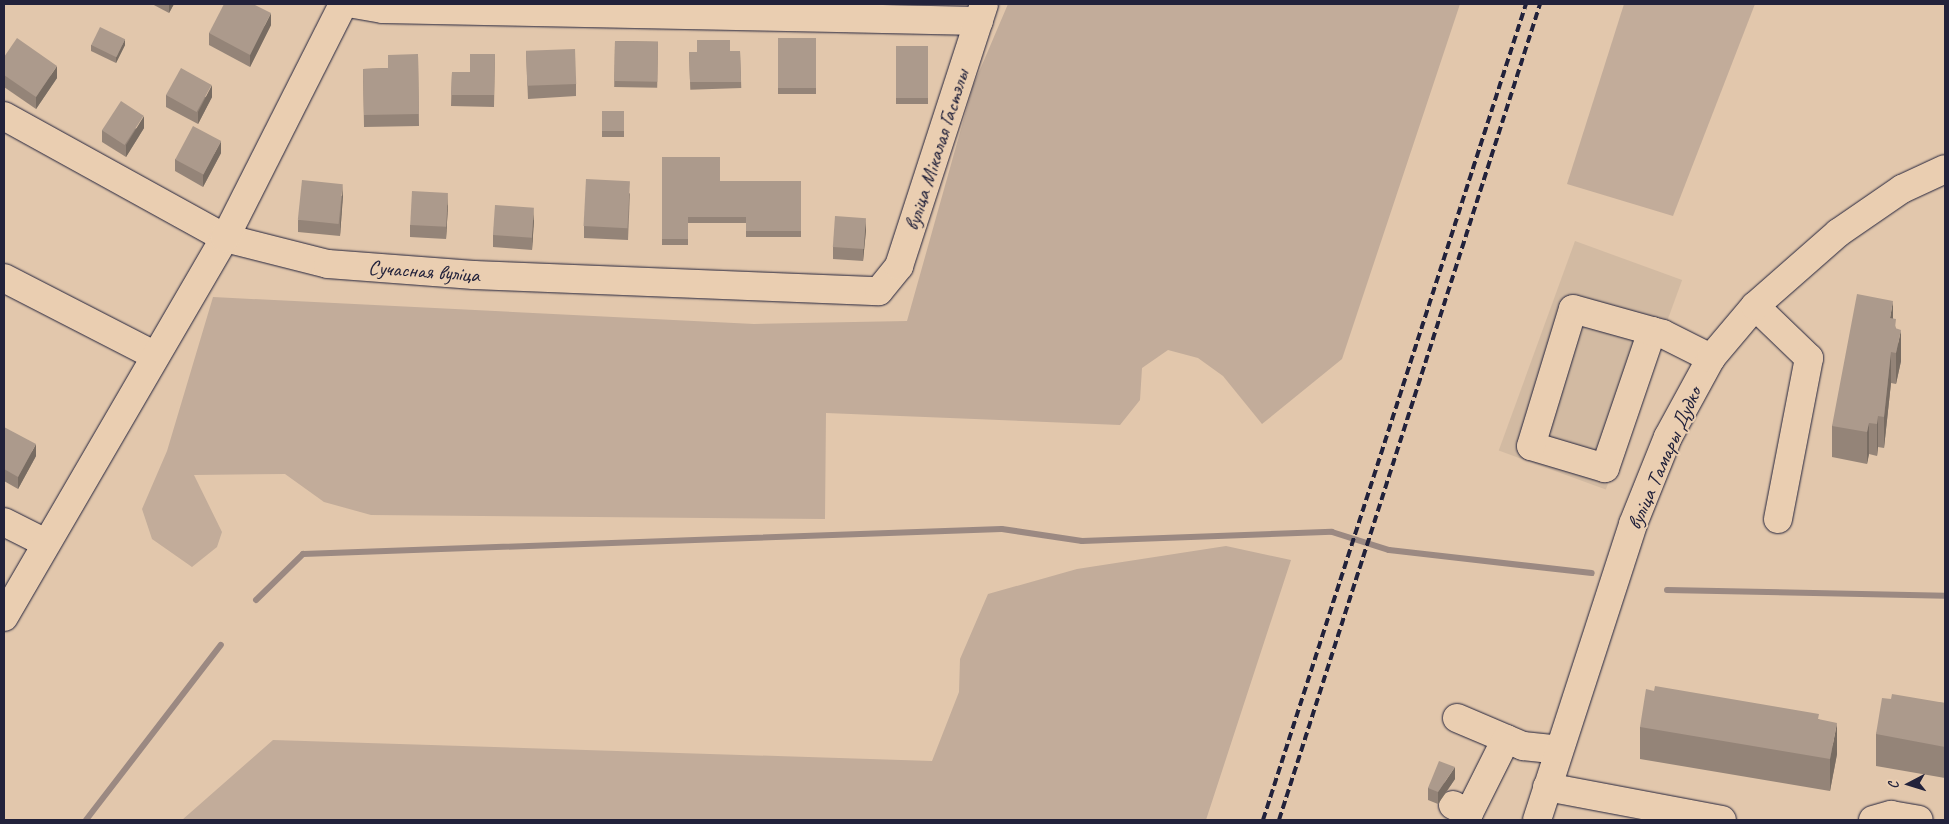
<!DOCTYPE html>
<html>
<head>
<meta charset="utf-8">
<style>
  body { margin:0 }
  #map { position:relative; width:1949px; height:824px; overflow:hidden; background:#e2c7ac; font-family:Caveat,sans-serif }
  div>[style] { position:absolute }
  [style*='--x'] { left:calc(var(--x)*1px); top:calc(var(--y)*1px); width:calc(var(--w)*1px); rotate:calc(var(--a)*1deg) }
  .built>* { inset:0; background:#d2baa2; transform-origin:0 0 }
  .green>* { inset:0; background:#c2ac9a }
  .stream>* { height:6px; margin:-3px; padding:0 3px; transform-origin:3px; border-radius:3px; background:#9b8982 }
  .roads { filter:drop-shadow(0 0 1px #22223b) drop-shadow(0 0 1px #22223b) }
  .minor>* { height:28px; margin:-14px; padding:0 14px; transform-origin:14px; border-radius:14px; background:#eaceb1 }
  .rail>* { height:4px; margin-top:-2px; transform-origin:0; background:repeating-linear-gradient(90deg,#22223b 0 8px,transparent 0 12px) }
  .wall>* { inset:0; background:#948478; transform-origin:0 0 }
  .shaded-wall>* { inset:0; background:#786c62 }
  .building>* { inset:0; background:#ac9a8c; transform-origin:0 0 }
  span { translate:-50% -50%; white-space:nowrap; text-align:center; line-height:1.15; -webkit-text-stroke:4px #eaceb1; paint-order:stroke }
  .street-label { font-size:21px; color:#22223b }
  .frame { position:absolute; inset:0; border:5px solid #22223b; pointer-events:none }
  .north { position:absolute; left:1884px; top:759px; width:50px; height:50px; -webkit-text-stroke:4px #eaceb1; paint-order:stroke; rotate:265deg; font-size:14px; font-weight:700; line-height:20px; text-align:center; color:#22223b }
  .north::after { content:''; display:block; margin:auto; width:18px; height:22px; background:#22223b; clip-path:polygon(50% 0,100% 100%,50% 72%,0 100%) }
</style>
</head>
<body>
<div id="map">
  <div class="built">
    <i style="left:1575px;top:241px;width:114px;height:223px;rotate:20deg"></i>
  </div>
  <div class="green">
    <i style="clip-path:polygon(1008px 4px,1460px 4px,1342px 359px,1262px 424px,1223px 376px,1198px 358px,1168px 350px,1142px 368px,1140px 400px,1120px 425px,826px 413px,825px 519px,371px 515px,324px 502px,285px 474px,194px 475px,222px 532px,217px 547px,192px 567px,152px 539px,142px 509px,167px 451px,213px 297px,754px 324px,907px 321px,973px 86px)"></i>
    <i style="clip-path:polygon(1624px 4px,1755px 4px,1673px 216px,1567px 184px)"></i>
    <i style="clip-path:polygon(1226px 546px,1291px 560px,1206px 820px,182px 820px,273px 740px,932px 761px,959px 692px,960px 659px,988px 594px,1077px 569px)"></i>
  </div>
  <div class="stream">
    <i style="--x:1667;--y:590;--w:278;--a:1.2"></i>
    <i style="--x:256;--y:600;--w:66;--a:-44.4"></i>
    <i style="--x:303;--y:554;--w:699;--a:-2.05"></i>
    <i style="--x:1002;--y:529;--w:81;--a:8.5"></i>
    <i style="--x:1082;--y:541;--w:250;--a:-2.1"></i>
    <i style="--x:1332;--y:532;--w:60;--a:17.5"></i>
    <i style="--x:1389;--y:550;--w:204;--a:6.5"></i>
    <i style="--x:86;--y:820;--w:221;--a:-52.4"></i>
  </div>
  <div class="roads">
    <div class="minor">
      <i style="--x:354;--y:4;--w:29;--a:10"></i>
      <i style="--x:383;--y:9;--w:596;--a:1.15"></i>
      <i style="--x:4;--y:116;--w:252;--a:28.9"></i>
      <i style="--x:225;--y:238;--w:106;--a:14.2"></i>
      <i style="--x:328;--y:264;--w:146;--a:4.3"></i>
      <i style="--x:474;--y:275;--w:405;--a:2.3"></i>
      <i style="--x:879;--y:291;--w:32;--a:-51"></i>
      <i style="--x:899;--y:266;--w:275;--a:-72"></i>
      <i style="--x:4;--y:278;--w:169;--a:27.2"></i>
      <i style="--x:1755;--y:306;--w:75;--a:43.9"></i>
      <i style="--x:1809;--y:358;--w:164;--a:100.9"></i>
      <i style="--x:1652;--y:331;--w:145;--a:108.9"></i>
      <i style="--x:1605;--y:468;--w:77;--a:-163.4"></i>
      <i style="--x:1531;--y:446;--w:143;--a:-73"></i>
      <i style="--x:1573;--y:309;--w:82;--a:15.6"></i>
      <i style="--x:1652;--y:331;--w:11;--a:15"></i>
      <i style="--x:1663;--y:334;--w:54;--a:26.6"></i>
      <i style="--x:4;--y:522;--w:45;--a:26.6"></i>
      <i style="--x:4;--y:617;--w:439;--a:-59.8"></i>
      <i style="--x:225;--y:238;--w:262;--a:-63.2"></i>
      <i style="--x:1457;--y:718;--w:72;--a:23"></i>
      <i style="--x:1523;--y:746;--w:36;--a:6"></i>
      <i style="--x:1547;--y:787;--w:178;--a:10.7"></i>
      <i style="--x:1453;--y:805;--w:18;--a:27"></i>
      <i style="--x:1469;--y:813;--w:83;--a:-63.4"></i>
      <i style="--x:1537;--y:820;--w:311;--a:-72"></i>
      <i style="--x:1633;--y:524;--w:94;--a:-68.1"></i>
      <i style="--x:1668;--y:437;--w:90;--a:-61.4"></i>
      <i style="--x:1711;--y:358;--w:68;--a:-49.8"></i>
      <i style="--x:1755;--y:306;--w:111;--a:-41.3"></i>
      <i style="--x:1838;--y:233;--w:78;--a:-34.5"></i>
      <i style="--x:1902;--y:189;--w:47;--a:-24.9"></i>
      <i style="--x:1873;--y:820;--w:19;--a:-16"></i>
      <i style="--x:1891;--y:815;--w:28;--a:10"></i>
    </div>
  </div>
  <div class="rail">
    <i style="--x:1263;--y:820;--w:857;--a:-72.14"></i>
    <i style="--x:1279;--y:820;--w:857;--a:-72.26"></i>
  </div>
  <div class="wall">
    <i style="clip-path:polygon(152px 4px,174px 4px,169px 13px)"></i>
    <i style="clip-path:polygon(271px 25px,250px 67px,209px 45px,209px 33px)"></i>
    <i style="left:778px;top:38px;width:38px;height:56px"></i>
    <i style="left:615px;top:41px;width:43px;height:46px;rotate:1deg"></i>
    <i style="clip-path:polygon(91px 45px,125px 45px,116px 63px,91px 51px)"></i>
    <i style="left:896px;top:46px;width:32px;height:58px"></i>
    <i style="clip-path:polygon(526px 51px,576px 84px,576px 96px,528px 99px)"></i>
    <i style="left:740px;top:51px;width:37px;height:51px;rotate:88deg"></i>
    <i style="clip-path:polygon(418px 54px,419px 126px,364px 127px,363px 69px,388px 68px)"></i>
    <i style="clip-path:polygon(495px 54px,494px 107px,451px 106px,452px 72px,470px 72px)"></i>
    <i style="clip-path:polygon(4px 57px,57px 78px,36px 109px,4px 87px)"></i>
    <i style="clip-path:polygon(166px 95px,212px 97px,198px 124px,166px 107px)"></i>
    <i style="left:602px;top:111px;width:22px;height:26px"></i>
    <i style="clip-path:polygon(144px 128px,126px 157px,102px 142px,102px 130px)"></i>
    <i style="clip-path:polygon(221px 153px,203px 187px,175px 171px,175px 159px)"></i>
    <i style="clip-path:polygon(662px 157px,720px 181px,801px 181px,801px 237px,746px 237px,746px 223px,688px 223px,688px 245px,662px 245px)"></i>
    <i style="clip-path:polygon(630px 193px,628px 240px,584px 238px,584px 226px)"></i>
    <i style="clip-path:polygon(343px 195px,340px 236px,298px 232px,298px 220px)"></i>
    <i style="clip-path:polygon(448px 205px,446px 239px,410px 237px,410px 225px)"></i>
    <i style="clip-path:polygon(534px 220px,532px 250px,493px 247px,493px 235px)"></i>
    <i style="clip-path:polygon(866px 230px,863px 261px,833px 259px,833px 247px)"></i>
    <i style="clip-path:polygon(1893px 318px,1896px 329px,1901px 361px,1896px 384px,1891px 383px,1884px 448px,1878px 447px,1877px 456px,1869px 454px,1867px 464px,1832px 457px,1832px 426px)"></i>
    <i style="clip-path:polygon(4px 427px,36px 456px,18px 489px,4px 481px)"></i>
    <i style="clip-path:polygon(1891px 699px,1945px 703px,1945px 778px,1876px 766px,1876px 734px)"></i>
    <i style="clip-path:polygon(1819px 719px,1837px 754px,1830px 791px,1640px 759px,1640px 727px)"></i>
    <i style="clip-path:polygon(1455px 779px,1438px 804px,1428px 800px,1428px 788px)"></i>
  </div>
  <div class="shaded-wall">
    <i style="clip-path:polygon(169px 4px,174px 4px,169px 13px)"></i>
    <i style="clip-path:polygon(271px 13px,271px 25px,250px 67px,250px 55px)"></i>
    <i style="clip-path:polygon(125px 39px,125px 45px,116px 63px,116px 57px)"></i>
    <i style="clip-path:polygon(57px 66px,57px 78px,36px 109px,36px 97px)"></i>
    <i style="clip-path:polygon(212px 85px,212px 97px,198px 124px,198px 112px)"></i>
    <i style="clip-path:polygon(144px 116px,144px 128px,126px 157px,126px 145px)"></i>
    <i style="clip-path:polygon(221px 141px,221px 153px,203px 187px,203px 175px)"></i>
    <i style="clip-path:polygon(343px 184px,343px 195px,340px 236px,340px 224px)"></i>
    <i style="clip-path:polygon(448px 193px,448px 205px,446px 239px,446px 227px)"></i>
    <i style="clip-path:polygon(534px 208px,534px 220px,532px 250px,532px 238px)"></i>
    <i style="clip-path:polygon(866px 218px,866px 230px,863px 261px,863px 249px)"></i>
    <i style="clip-path:polygon(1893px 301px,1893px 332px,1890px 318px)"></i>
    <i style="clip-path:polygon(1901px 330px,1901px 361px,1896px 384px,1896px 353px)"></i>
    <i style="clip-path:polygon(1891px 352px,1891px 383px,1884px 448px,1884px 417px)"></i>
    <i style="clip-path:polygon(1878px 416px,1878px 447px,1877px 456px,1877px 424px)"></i>
    <i style="clip-path:polygon(1869px 423px,1869px 454px,1867px 464px,1867px 432px)"></i>
    <i style="clip-path:polygon(36px 444px,36px 456px,18px 489px,18px 477px)"></i>
    <i style="clip-path:polygon(1837px 723px,1837px 754px,1830px 791px,1830px 759px)"></i>
    <i style="clip-path:polygon(1455px 767px,1455px 779px,1438px 804px,1438px 792px)"></i>
  </div>
  <div class="building">
    <i style="clip-path:polygon(224px 4px,253px 4px,271px 13px,250px 55px,209px 33px)"></i>
    <i style="left:100px;top:27px;width:28px;height:20px;rotate:26deg"></i>
    <i style="clip-path:polygon(17px 38px,57px 66px,36px 97px,4px 75px,4px 57px)"></i>
    <i style="left:778px;top:38px;width:38px;height:50px"></i>
    <i style="clip-path:polygon(697px 40px,730px 40px,730px 51px,740px 51px,741px 82px,690px 82px,689px 52px,697px 52px)"></i>
    <i style="left:615px;top:41px;width:43px;height:40px;rotate:1deg"></i>
    <i style="left:896px;top:46px;width:32px;height:52px"></i>
    <i style="left:575px;top:49px;width:35px;height:49px;rotate:88deg"></i>
    <i style="clip-path:polygon(418px 54px,419px 114px,364px 115px,363px 69px,388px 68px,388px 55px)"></i>
    <i style="clip-path:polygon(470px 54px,495px 54px,494px 95px,451px 95px,452px 72px,470px 72px)"></i>
    <i style="left:181px;top:68px;width:35px;height:31px;rotate:29deg"></i>
    <i style="left:121px;top:101px;width:27px;height:35px;rotate:33deg"></i>
    <i style="left:602px;top:111px;width:22px;height:20px"></i>
    <i style="left:193px;top:126px;width:32px;height:38px;rotate:28deg"></i>
    <i style="clip-path:polygon(662px 157px,720px 157px,720px 181px,801px 181px,801px 231px,746px 231px,746px 217px,688px 217px,688px 239px,662px 239px)"></i>
    <i style="left:586px;top:179px;width:44px;height:47px;rotate:3deg"></i>
    <i style="left:302px;top:180px;width:41px;height:40px;rotate:6deg"></i>
    <i style="left:412px;top:191px;width:36px;height:34px;rotate:3deg"></i>
    <i style="left:495px;top:205px;width:39px;height:30px;rotate:4deg"></i>
    <i style="left:835px;top:216px;width:31px;height:31px;rotate:4deg"></i>
    <i style="clip-path:polygon(1857px 294px,1893px 301px,1890px 318px,1896px 319px,1895px 328px,1901px 330px,1896px 353px,1891px 352px,1884px 417px,1878px 416px,1877px 424px,1869px 423px,1867px 432px,1832px 426px)"></i>
    <i style="clip-path:polygon(4px 427px,36px 444px,18px 477px,4px 469px)"></i>
    <i style="clip-path:polygon(1655px 686px,1819px 714px,1818px 719px,1837px 723px,1830px 759px,1640px 727px,1646px 689px,1654px 691px)"></i>
    <i style="clip-path:polygon(1892px 694px,1945px 703px,1945px 747px,1876px 734px,1882px 698px,1891px 699px)"></i>
    <i style="clip-path:polygon(1439px 761px,1455px 767px,1438px 792px,1428px 788px)"></i>
  </div>
  <div class="street-label">
    <span style="left:937px;top:150px;rotate:-72deg">вуліца Мікалая Гастэлы</span>
    <span style="left:424px;top:271px;rotate:4deg">Сучасная вуліца</span>
    <span style="left:1664px;top:458px;rotate:-66deg">вуліца Тамары Дудко</span>
  </div>
  <div class="frame"></div>
  <div class="north">С</div>
</div>
</body>
</html>
